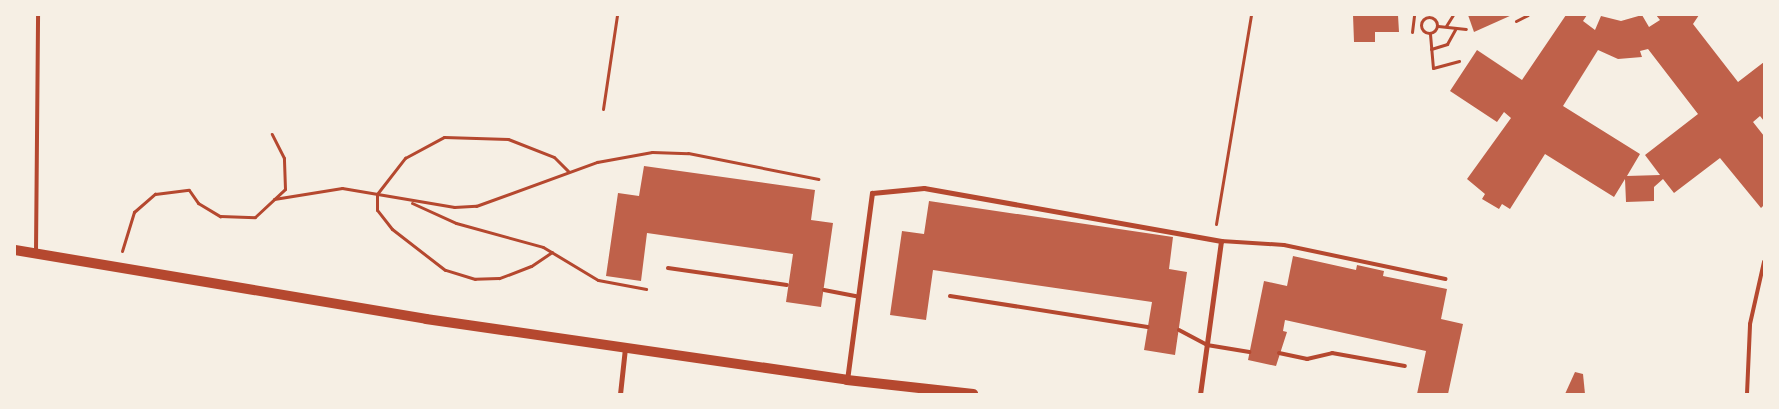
<!DOCTYPE html>
<html>
<head>
<meta charset="utf-8">
<style>
  body { margin:0 }
  #map { position:relative; width:1779px; height:409px; overflow:hidden; background:#f6efe4; font-family:"Source Sans 3",sans-serif }
  div>[style] { position:absolute }
  [style*='--x'] { left:calc(var(--x)*1px); top:calc(var(--y)*1px); width:calc(var(--w)*1px); rotate:calc(var(--a)*1deg) }
  .building>* { inset:0; background:#bf614a }
  .path>* { height:3px; margin:-1.5px; padding:0 1.5px; transform-origin:1.5px; border-radius:1.5px; background:#b5482f }
  .path>.ring { margin:-1.5px; padding:0; box-sizing:content-box; background:none; border:3px solid #b5482f; border-radius:50% }
  .service>* { height:4px; margin:-2px; padding:0 2px; transform-origin:2px; border-radius:2px; background:#b5482f }
  .minor>* { height:5px; margin:-2.5px; padding:0 2.5px; transform-origin:2.5px; border-radius:2.5px; background:#b5482f }
  .secondary>* { height:10px; margin:-5px; padding:0 5px; transform-origin:5px; border-radius:5px; background:#b5482f }
  span { translate:-50% -50%; white-space:nowrap; text-align:center; line-height:1.15; -webkit-text-stroke:5px #f6efe4; paint-order:stroke }
  .frame { position:absolute; inset:0; border:16px solid #f6efe4; pointer-events:none }
</style>
</head>
<body>
<div id="map">
  <div class="building">
    <i style="clip-path:polygon(1353px 15px,1398px 15px,1399px 32px,1375px 32px,1375px 42px,1354px 42px)"></i>
    <i style="clip-path:polygon(1468px 15px,1512px 15px,1474px 32px)"></i>
    <i style="clip-path:polygon(evenodd,1566px 15px,1587px 15px,1583px 21px,1595px 30px,1601px 16px,1621px 21px,1642px 15px,1649px 27px,1660px 20px,1656px 15px,1699px 15px,1693px 24px,1738px 82px,1764px 62px,1764px 121px,1760px 116px,1753px 122px,1764px 136px,1764px 205px,1761px 208px,1720px 158px,1674px 193px,1663px 179px,1654px 187px,1654px 201px,1626px 202px,1625px 179px,1614px 197px,1545px 154px,1510px 209px,1502px 204px,1499px 209px,1482px 199px,1485px 194px,1467px 179px,1511px 118px,1504px 112px,1497px 122px,1450px 91px,1477px 50px,1522px 80px,1566px 15px,1648px 49px,1698px 114px,1645px 155px,1660px 175px,1627px 176px,1640px 154px,1563px 106px,1598px 50px,1618px 59px,1642px 57px,1640px 51px,1648px 49px)"></i>
    <i style="clip-path:polygon(644px 166px,815px 190px,811px 220px,833px 223px,821px 307px,786px 302px,793px 254px,647px 233px,641px 281px,606px 276px,618px 193px,639px 196px)"></i>
    <i style="clip-path:polygon(929px 201px,1173px 237px,1169px 269px,1187px 272px,1175px 355px,1144px 350px,1152px 302px,933px 270px,926px 320px,890px 315px,902px 231px,924px 234px)"></i>
    <i style="clip-path:polygon(1293px 256px,1356px 270px,1357px 265px,1384px 271px,1383px 276px,1447px 289px,1441px 319px,1463px 324px,1448px 394px,1417px 394px,1426px 351px,1285px 320px,1283px 331px,1287px 332px,1276px 366px,1248px 360px,1264px 281px,1287px 286px)"></i>
    <i style="clip-path:polygon(1575px 372px,1583px 374px,1585px 394px,1565px 394px)"></i>
  </div>
  <div class="path">
    <i class="ring" style="left:1421px;top:17px;width:13px;height:13px"></i>
    <i style="--x:1516;--y:21;--w:13;--a:-27"></i>
    <i style="--x:1438;--y:26;--w:28;--a:6"></i>
    <i style="--x:1446;--y:26;--w:13;--a:-58"></i>
    <i style="--x:1412;--y:32;--w:17;--a:-83"></i>
    <i style="--x:1430;--y:34;--w:34;--a:85"></i>
    <i style="--x:1433;--y:68;--w:27;--a:-15"></i>
    <i style="--x:1431;--y:49;--w:17;--a:-17"></i>
    <i style="--x:1447;--y:44;--w:18;--a:-61"></i>
    <i style="--x:603;--y:109;--w:95;--a:-81.5"></i>
    <i style="--x:274;--y:199;--w:69;--a:-9.2"></i>
    <i style="--x:342;--y:188;--w:114;--a:9.6"></i>
    <i style="--x:454;--y:207;--w:22;--a:-3"></i>
    <i style="--x:476;--y:206;--w:129;--a:-20"></i>
    <i style="--x:597;--y:162;--w:56;--a:-10.3"></i>
    <i style="--x:652;--y:152;--w:36;--a:2"></i>
    <i style="--x:688;--y:153;--w:133;--a:11.3"></i>
    <i style="--x:412;--y:203;--w:48;--a:24.4"></i>
    <i style="--x:456;--y:223;--w:90;--a:15.4"></i>
    <i style="--x:543;--y:247;--w:64;--a:31"></i>
    <i style="--x:598;--y:280;--w:49;--a:10.6"></i>
    <i style="--x:1216;--y:224;--w:212;--a:-80.5"></i>
    <i style="--x:122;--y:251;--w:41;--a:-72.9"></i>
    <i style="--x:134;--y:212;--w:28;--a:-41"></i>
    <i style="--x:155;--y:194;--w:34;--a:-7"></i>
    <i style="--x:189;--y:190;--w:16;--a:55"></i>
    <i style="--x:198;--y:203;--w:26;--a:31"></i>
    <i style="--x:220;--y:216;--w:35;--a:2"></i>
    <i style="--x:255;--y:217;--w:41;--a:-43"></i>
    <i style="--x:285;--y:189;--w:31;--a:-92"></i>
    <i style="--x:284;--y:158;--w:27;--a:-117"></i>
    <i style="--x:552;--y:252;--w:25;--a:146"></i>
    <i style="--x:531;--y:266;--w:34;--a:159"></i>
    <i style="--x:499;--y:278;--w:24;--a:178"></i>
    <i style="--x:475;--y:279;--w:31;--a:-163"></i>
    <i style="--x:445;--y:270;--w:67;--a:-142.3"></i>
    <i style="--x:392;--y:229;--w:24;--a:-128"></i>
    <i style="--x:377;--y:210;--w:16;--a:-90"></i>
    <i style="--x:377;--y:194;--w:46;--a:-52.1"></i>
    <i style="--x:405;--y:158;--w:44;--a:-28.3"></i>
    <i style="--x:444;--y:137;--w:64;--a:1.8"></i>
    <i style="--x:508;--y:139;--w:49;--a:21.4"></i>
    <i style="--x:554;--y:157;--w:20;--a:45"></i>
  </div>
  <div class="service">
    <i style="--x:1221;--y:241;--w:63;--a:3.6"></i>
    <i style="--x:1284;--y:245;--w:165;--a:11.9"></i>
    <i style="--x:36;--y:252;--w:237;--a:-89.5"></i>
    <i style="--x:668;--y:268;--w:120;--a:8.1"></i>
    <i style="--x:824;--y:290;--w:33;--a:11"></i>
    <i style="--x:950;--y:296;--w:200;--a:8.9"></i>
    <i style="--x:1179;--y:330;--w:32;--a:28"></i>
    <i style="--x:1207;--y:345;--w:43;--a:9.5"></i>
    <i style="--x:1279;--y:353;--w:29;--a:12"></i>
    <i style="--x:1307;--y:359;--w:26;--a:-13"></i>
    <i style="--x:1332;--y:353;--w:74;--a:10.1"></i>
    <i style="--x:1747;--y:394;--w:70;--a:-87.5"></i>
    <i style="--x:1750;--y:324;--w:64;--a:-77.3"></i>
  </div>
  <div class="minor">
    <i style="--x:847;--y:380;--w:189;--a:-82.4"></i>
    <i style="--x:872;--y:193;--w:52;--a:-5.5"></i>
    <i style="--x:924;--y:188;--w:302;--a:10.1"></i>
    <i style="--x:1221;--y:241;--w:154;--a:97.8"></i>
    <i style="--x:620;--y:394;--w:46;--a:-83.8"></i>
  </div>
  <div class="secondary">
    <i style="--x:15;--y:250;--w:417;--a:9.5"></i>
    <i style="--x:426;--y:319;--w:425;--a:8.2"></i>
    <i style="--x:847;--y:380;--w:127;--a:6.3"></i>
  </div>
  <div class="frame"></div>
</div>
</body>
</html>
